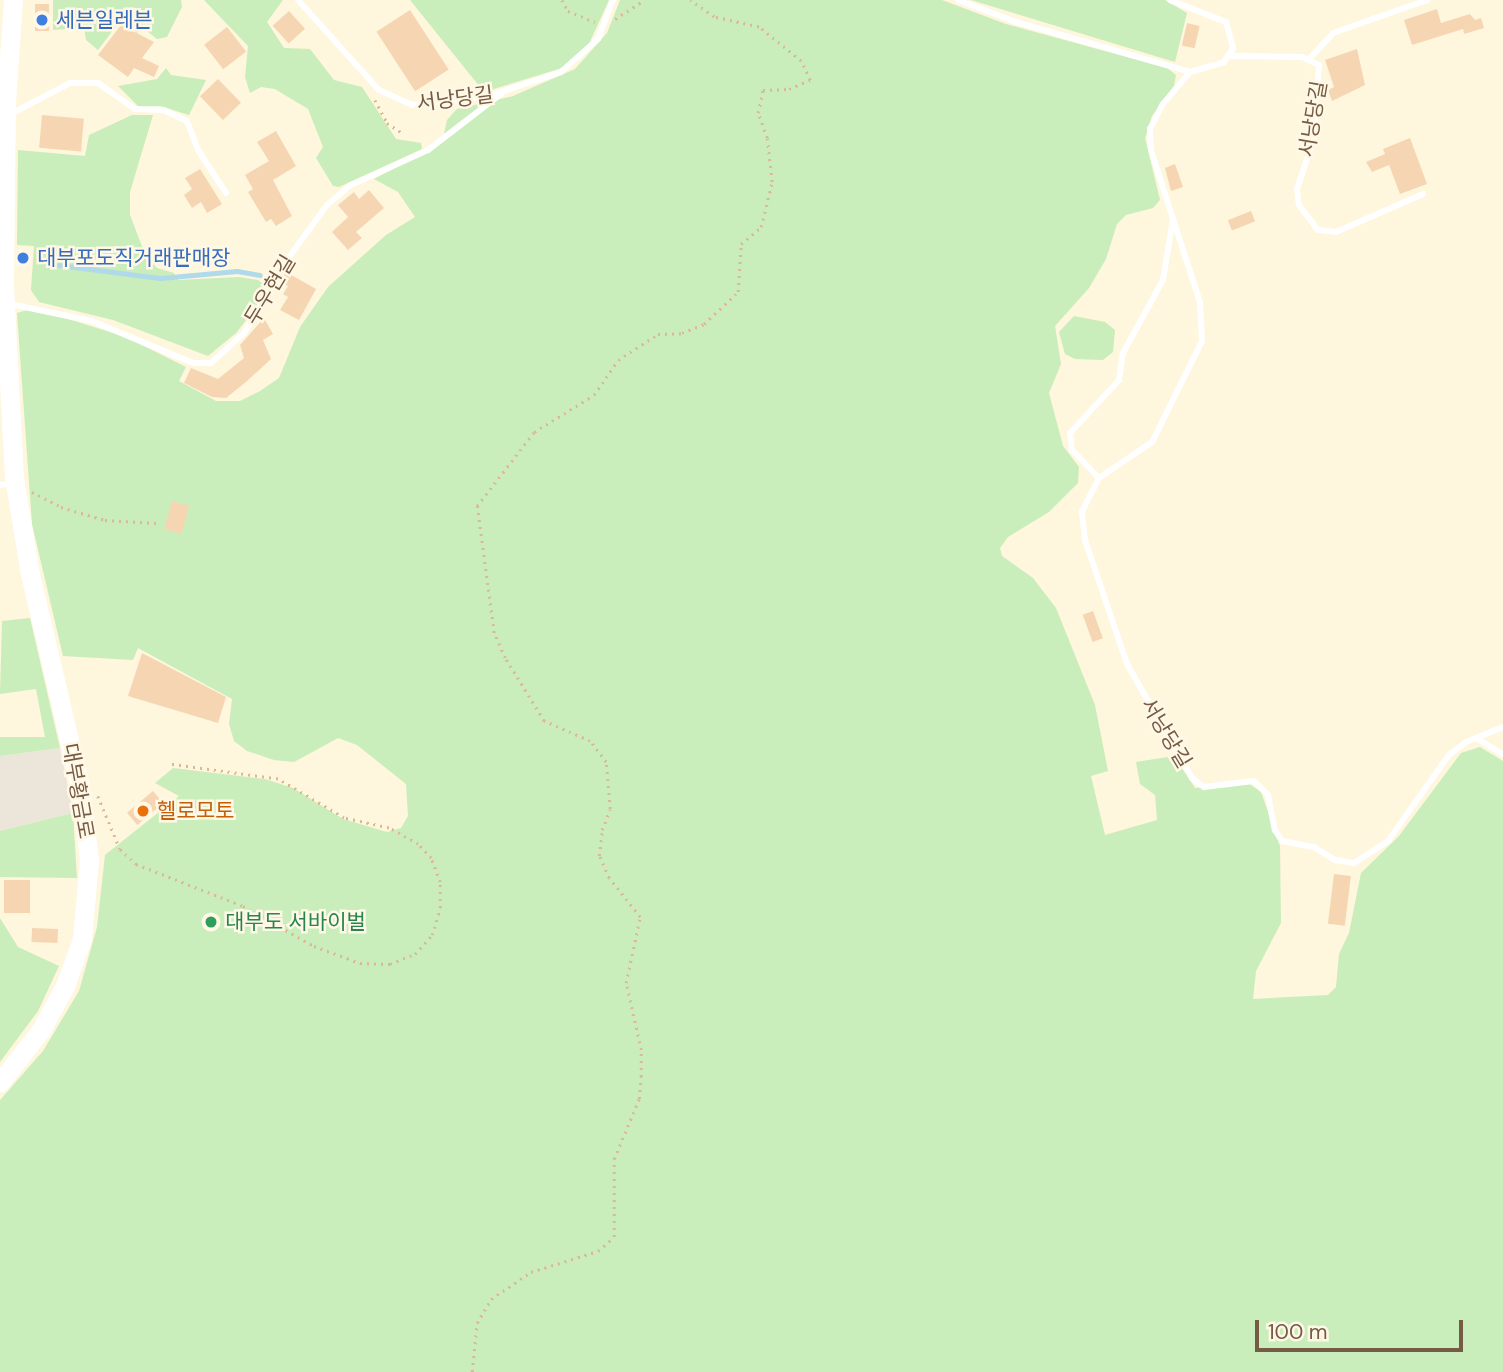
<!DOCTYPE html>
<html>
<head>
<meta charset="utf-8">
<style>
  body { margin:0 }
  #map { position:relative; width:1503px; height:1372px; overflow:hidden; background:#fef6dd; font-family:"DM Sans","Noto Sans KR",sans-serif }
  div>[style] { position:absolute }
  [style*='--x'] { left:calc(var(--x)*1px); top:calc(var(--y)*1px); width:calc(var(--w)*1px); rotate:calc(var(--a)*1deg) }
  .industrial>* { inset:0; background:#ebe5da }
  .green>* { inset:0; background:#c9edbb }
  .stream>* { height:4.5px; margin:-2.25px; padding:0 2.25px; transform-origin:2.25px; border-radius:2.25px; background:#b0dae9 }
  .building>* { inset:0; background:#f6d6b2; transform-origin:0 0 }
  .path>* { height:2.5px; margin-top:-1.25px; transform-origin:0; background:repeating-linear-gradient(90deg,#dbb996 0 2px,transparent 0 7px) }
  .service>* { height:6px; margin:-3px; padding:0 3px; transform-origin:3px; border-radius:3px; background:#fff }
  .secondary>* { height:19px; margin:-9.5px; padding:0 9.5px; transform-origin:9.5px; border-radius:9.5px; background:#fff }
  .dots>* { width:19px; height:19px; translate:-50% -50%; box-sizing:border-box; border:4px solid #fff8e6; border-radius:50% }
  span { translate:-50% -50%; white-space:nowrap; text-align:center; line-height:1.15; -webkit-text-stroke:5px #fff8e6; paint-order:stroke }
  .shop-label { font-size:21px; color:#366cbe }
  .left { translate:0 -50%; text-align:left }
  .street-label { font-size:21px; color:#765c44 }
  .food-label { font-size:21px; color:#c56008 }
  .leisure-label { font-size:21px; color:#27864d }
  .scale { position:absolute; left:1255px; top:1320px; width:208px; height:32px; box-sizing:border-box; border:4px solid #765c44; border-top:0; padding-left:9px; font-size:21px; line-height:24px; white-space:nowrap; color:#765c44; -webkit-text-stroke:5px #fff8e6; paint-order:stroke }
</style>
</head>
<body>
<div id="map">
  <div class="industrial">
    <i style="clip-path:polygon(60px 748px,73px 813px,0 831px,0 756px)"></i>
  </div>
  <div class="green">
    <i style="clip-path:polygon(53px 0,181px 0,182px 7px,167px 37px,157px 39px,142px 27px,137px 33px,120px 21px,98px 50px,86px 40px,84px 28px,53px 30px)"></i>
    <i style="clip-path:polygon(204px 0,283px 0,267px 22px,284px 48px,310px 49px,334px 80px,362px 87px,396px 139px,421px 143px,422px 149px,339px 187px,333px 186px,316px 158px,323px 147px,308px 109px,275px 89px,261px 87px,250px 93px,245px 77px,248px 46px)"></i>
    <i style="clip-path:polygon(410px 0,609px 0,588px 46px,562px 68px,484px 92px)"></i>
    <i style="clip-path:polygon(620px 0,942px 0,1006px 24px,1167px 68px,1176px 75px,1174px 86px,1152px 116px,1145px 138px,1160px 200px,1153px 208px,1126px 215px,1117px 224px,1106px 259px,1089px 288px,1055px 326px,1061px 364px,1049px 393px,1063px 446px,1079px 467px,1078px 483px,1049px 512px,1008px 537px,1000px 548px,1002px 556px,1033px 578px,1056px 608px,1095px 705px,1108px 771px,1091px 776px,1105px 835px,1157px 820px,1155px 795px,1140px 784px,1136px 762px,1174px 756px,1195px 788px,1248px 783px,1261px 792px,1280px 846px,1281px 923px,1256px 971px,1253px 999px,1328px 995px,1336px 987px,1339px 954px,1349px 933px,1361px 873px,1399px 836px,1461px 753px,1480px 747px,1503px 761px,1503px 1372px,0 1372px,0 1100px,43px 1051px,79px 991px,97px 927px,105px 855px,179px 796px,155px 783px,173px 768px,265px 779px,293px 788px,343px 819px,387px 832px,401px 828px,408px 816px,406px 784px,357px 745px,338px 738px,294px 762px,274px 760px,247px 751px,234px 741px,229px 724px,232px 699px,138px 648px,133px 660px,63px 656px,32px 524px,17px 313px,27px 310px,68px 319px,126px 337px,186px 367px,179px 381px,216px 401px,240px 401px,260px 391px,279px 378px,300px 327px,328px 287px,386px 235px,415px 217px,398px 192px,374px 179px,442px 143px,447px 120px,457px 109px,513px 96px,575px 69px,607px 33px)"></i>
    <i style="clip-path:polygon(971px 0,1165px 0,1187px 13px,1175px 62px)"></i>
    <i style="clip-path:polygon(166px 68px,171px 75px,206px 80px,189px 115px,160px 106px,139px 107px,118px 86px,157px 79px)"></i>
    <i style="clip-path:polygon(132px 115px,153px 115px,130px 192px,130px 215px,145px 254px,157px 268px,174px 273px,178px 280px,239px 277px,258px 280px,267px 287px,260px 302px,236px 333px,208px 356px,113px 320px,39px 302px,31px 290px,34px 246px,17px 245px,18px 150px,85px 156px,89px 135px)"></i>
    <i style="clip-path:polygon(1074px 316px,1105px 322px,1115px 330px,1113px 352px,1103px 360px,1075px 359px,1065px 354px,1059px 332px)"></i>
    <i style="clip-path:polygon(30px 618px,60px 748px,0 756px,0 737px,45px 737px,36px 689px,0 694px,2px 621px)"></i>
    <i style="clip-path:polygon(73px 813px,77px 878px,0 877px,0 831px)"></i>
    <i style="clip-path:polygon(0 918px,18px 947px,59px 966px,38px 1011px,0 1062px)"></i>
  </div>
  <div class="stream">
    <i style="--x:59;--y:265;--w:103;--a:7.3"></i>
    <i style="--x:161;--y:278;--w:76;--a:-5.3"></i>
    <i style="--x:237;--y:271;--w:23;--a:10"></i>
  </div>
  <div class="building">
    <i style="left:35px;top:4px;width:14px;height:27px"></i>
    <i style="clip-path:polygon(1437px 9px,1441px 23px,1470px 14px,1475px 20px,1481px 18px,1484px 28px,1464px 34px,1463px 29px,1412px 45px,1404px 20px)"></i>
    <i style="left:410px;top:10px;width:71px;height:40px;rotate:57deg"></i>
    <i style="left:289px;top:11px;width:24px;height:22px;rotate:48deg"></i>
    <i style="left:1187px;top:23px;width:13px;height:23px;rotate:13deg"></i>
    <i style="clip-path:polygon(121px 25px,154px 42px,142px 58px,159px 66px,154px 77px,134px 68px,128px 77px,98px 55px)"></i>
    <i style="left:227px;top:27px;width:31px;height:29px;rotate:52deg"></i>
    <i style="clip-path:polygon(1357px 49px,1365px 85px,1332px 101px,1328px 90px,1334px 87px,1325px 60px)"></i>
    <i style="left:218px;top:79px;width:33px;height:25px;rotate:46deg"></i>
    <i style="left:42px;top:115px;width:42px;height:33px;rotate:5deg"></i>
    <i style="clip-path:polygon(276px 131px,296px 166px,273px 180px,292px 216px,276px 226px,271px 219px,266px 222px,248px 192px,253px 189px,245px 175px,269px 161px,257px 142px)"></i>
    <i style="clip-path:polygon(1410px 138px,1427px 184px,1400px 194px,1389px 165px,1372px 172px,1366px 162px,1385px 154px,1383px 149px)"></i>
    <i style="clip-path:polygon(1175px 164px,1183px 187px,1171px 191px,1165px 168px)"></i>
    <i style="clip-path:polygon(200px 169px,222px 204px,207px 213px,201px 202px,192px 208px,184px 195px,192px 189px,185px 178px)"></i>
    <i style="clip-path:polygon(369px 190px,384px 208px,356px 232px,362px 238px,348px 250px,332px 232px,348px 217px,338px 205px,354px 192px,359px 199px)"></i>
    <i style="left:1251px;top:211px;width:11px;height:25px;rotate:68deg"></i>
    <i style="clip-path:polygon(286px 272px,316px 289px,299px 320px,280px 310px,288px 297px,283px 294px,288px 286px,280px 282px)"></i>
    <i style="clip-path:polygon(264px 318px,273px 334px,263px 340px,271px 359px,246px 382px,226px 398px,212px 397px,184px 383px,191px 368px,218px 379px,244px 358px,240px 345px)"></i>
    <i style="left:172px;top:501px;width:18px;height:29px;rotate:16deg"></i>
    <i style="left:1093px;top:611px;width:29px;height:11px;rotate:70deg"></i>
    <i style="clip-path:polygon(142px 653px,226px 697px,218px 723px,128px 696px)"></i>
    <i style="left:153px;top:791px;width:16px;height:34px;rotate:50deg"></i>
    <i style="left:1334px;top:874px;width:17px;height:50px;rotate:7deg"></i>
    <i style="left:4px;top:880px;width:26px;height:33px"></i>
    <i style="left:32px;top:928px;width:26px;height:14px;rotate:2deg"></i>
  </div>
  <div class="path">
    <i style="--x:562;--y:0;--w:13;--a:61"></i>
    <i style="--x:568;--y:11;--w:29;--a:22"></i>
    <i style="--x:615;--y:19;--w:35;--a:-33"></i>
    <i style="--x:375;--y:100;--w:26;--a:62"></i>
    <i style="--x:387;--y:123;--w:20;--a:33"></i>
    <i style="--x:32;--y:492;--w:33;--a:27"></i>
    <i style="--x:61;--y:507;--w:46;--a:16.5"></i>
    <i style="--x:105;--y:520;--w:51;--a:3.4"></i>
    <i style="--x:98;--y:796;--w:57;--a:67.5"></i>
    <i style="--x:120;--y:849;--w:22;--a:43"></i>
    <i style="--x:136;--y:864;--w:115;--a:21.4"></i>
    <i style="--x:243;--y:906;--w:81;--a:29.4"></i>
    <i style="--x:314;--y:946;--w:49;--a:20.3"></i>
    <i style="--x:360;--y:963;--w:30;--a:2"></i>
    <i style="--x:390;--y:964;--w:27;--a:-22"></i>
    <i style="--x:415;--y:954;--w:25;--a:-48"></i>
    <i style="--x:432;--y:935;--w:28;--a:-73"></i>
    <i style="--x:440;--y:908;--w:26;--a:-90"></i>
    <i style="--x:440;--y:882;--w:26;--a:-111"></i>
    <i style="--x:431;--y:858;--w:19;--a:-133"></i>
    <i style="--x:418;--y:844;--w:33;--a:-151"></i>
    <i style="--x:389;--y:828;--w:46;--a:-167.5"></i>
    <i style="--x:344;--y:818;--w:77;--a:-149.4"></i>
    <i style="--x:278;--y:779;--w:110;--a:-172.2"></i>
    <i style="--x:472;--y:1372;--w:49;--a:-84.2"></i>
    <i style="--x:477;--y:1323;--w:28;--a:-60"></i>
    <i style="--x:491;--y:1299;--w:48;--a:-34"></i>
    <i style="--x:531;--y:1272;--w:70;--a:-17.4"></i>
    <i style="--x:598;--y:1251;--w:21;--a:-41"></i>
    <i style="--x:614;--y:1237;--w:78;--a:-90"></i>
    <i style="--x:614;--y:1159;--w:65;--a:-67.4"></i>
    <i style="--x:639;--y:1099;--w:22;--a:-85"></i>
    <i style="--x:641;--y:1077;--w:27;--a:-90"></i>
    <i style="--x:641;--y:1050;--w:69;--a:-102.6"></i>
    <i style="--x:626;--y:983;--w:67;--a:-78"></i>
    <i style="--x:640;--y:917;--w:50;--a:-128.5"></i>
    <i style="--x:609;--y:878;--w:24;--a:-114"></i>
    <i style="--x:599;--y:856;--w:26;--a:-83"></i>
    <i style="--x:602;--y:830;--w:22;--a:-69"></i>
    <i style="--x:610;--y:809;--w:47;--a:-94.9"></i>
    <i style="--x:606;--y:762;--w:26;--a:-127"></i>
    <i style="--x:590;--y:741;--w:50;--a:-156.5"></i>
    <i style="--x:544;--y:721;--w:74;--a:-121.8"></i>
    <i style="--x:505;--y:658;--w:27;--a:-114"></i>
    <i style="--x:494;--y:633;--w:128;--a:-97.6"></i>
    <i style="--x:477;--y:506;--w:93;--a:-52.4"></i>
    <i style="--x:534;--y:432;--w:70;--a:-31.7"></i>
    <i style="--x:594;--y:395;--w:42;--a:-55.6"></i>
    <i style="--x:618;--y:360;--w:48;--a:-33"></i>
    <i style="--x:658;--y:334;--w:24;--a:-2"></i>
    <i style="--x:682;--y:333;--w:24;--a:-22"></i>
    <i style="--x:704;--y:324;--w:47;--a:-43.3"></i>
    <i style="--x:738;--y:292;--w:48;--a:-86.4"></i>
    <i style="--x:741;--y:244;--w:26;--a:-40"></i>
    <i style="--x:761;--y:227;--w:46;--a:-76.3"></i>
    <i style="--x:772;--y:182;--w:44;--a:-96.5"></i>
    <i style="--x:767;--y:138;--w:27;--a:-110"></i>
    <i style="--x:758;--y:113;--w:24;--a:-78"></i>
    <i style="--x:763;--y:90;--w:26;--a:-2"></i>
    <i style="--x:789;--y:89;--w:23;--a:-23"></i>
    <i style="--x:810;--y:80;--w:21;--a:-115"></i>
    <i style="--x:801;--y:61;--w:54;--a:-141"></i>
    <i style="--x:759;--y:27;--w:46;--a:-167.5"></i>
    <i style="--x:714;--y:17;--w:29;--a:-145"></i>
  </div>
  <div class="service">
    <i style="--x:298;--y:0;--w:121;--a:48"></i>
    <i style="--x:379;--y:90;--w:36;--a:24"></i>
    <i style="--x:412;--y:105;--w:78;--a:-6.7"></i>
    <i style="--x:489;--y:96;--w:76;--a:-18.4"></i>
    <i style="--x:561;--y:72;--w:50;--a:-41.7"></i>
    <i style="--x:598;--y:39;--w:42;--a:-69"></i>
    <i style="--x:958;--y:0;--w:62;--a:20.8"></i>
    <i style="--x:1016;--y:22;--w:181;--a:16"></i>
    <i style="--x:1190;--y:72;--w:35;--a:-16"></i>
    <i style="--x:1224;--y:62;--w:17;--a:-57"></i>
    <i style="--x:1233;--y:48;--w:27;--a:-105"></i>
    <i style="--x:1226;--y:22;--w:60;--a:-158.6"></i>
    <i style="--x:1230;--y:56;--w:72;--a:0.8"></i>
    <i style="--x:1302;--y:57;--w:19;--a:25"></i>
    <i style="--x:1319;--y:65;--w:76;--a:94.5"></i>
    <i style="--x:1313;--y:141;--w:51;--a:108.4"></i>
    <i style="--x:1297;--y:189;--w:16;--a:83"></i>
    <i style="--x:1299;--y:205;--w:31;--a:53"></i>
    <i style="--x:1318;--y:230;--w:18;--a:6"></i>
    <i style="--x:1336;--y:232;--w:95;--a:-23.6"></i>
    <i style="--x:1310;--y:58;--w:34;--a:-47"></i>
    <i style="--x:1333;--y:33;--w:100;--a:-19.3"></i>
    <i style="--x:9;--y:115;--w:69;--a:-27.7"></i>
    <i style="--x:70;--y:83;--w:28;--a:0"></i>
    <i style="--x:98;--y:83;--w:45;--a:35.1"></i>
    <i style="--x:135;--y:109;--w:29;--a:2"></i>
    <i style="--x:164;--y:110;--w:25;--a:26"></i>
    <i style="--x:187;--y:121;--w:31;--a:69"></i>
    <i style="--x:198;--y:150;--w:51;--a:56.9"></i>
    <i style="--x:1173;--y:219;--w:87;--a:72"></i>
    <i style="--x:1200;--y:302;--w:39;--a:87"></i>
    <i style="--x:1202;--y:341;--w:113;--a:116.3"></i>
    <i style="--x:1152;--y:442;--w:64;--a:145.8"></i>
    <i style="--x:1099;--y:478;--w:38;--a:117"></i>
    <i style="--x:1082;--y:512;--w:28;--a:84"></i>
    <i style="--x:1085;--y:540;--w:131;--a:71.3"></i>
    <i style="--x:1127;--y:664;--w:131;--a:60.3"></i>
    <i style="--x:1192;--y:778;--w:15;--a:37"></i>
    <i style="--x:1204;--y:787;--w:50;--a:-6.8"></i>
    <i style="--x:1254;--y:781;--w:20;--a:45"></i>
    <i style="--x:1268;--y:795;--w:36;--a:79"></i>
    <i style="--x:1275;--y:830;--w:13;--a:58"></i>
    <i style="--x:1282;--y:841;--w:33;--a:11"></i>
    <i style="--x:1314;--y:847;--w:25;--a:32"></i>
    <i style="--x:1335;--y:860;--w:19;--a:9"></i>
    <i style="--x:1354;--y:863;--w:40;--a:-32.9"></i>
    <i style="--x:1388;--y:841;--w:105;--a:-54.7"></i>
    <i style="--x:1449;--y:755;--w:21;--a:-37"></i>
    <i style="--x:1466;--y:742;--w:40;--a:-22"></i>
    <i style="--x:10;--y:304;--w:84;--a:11.7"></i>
    <i style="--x:92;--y:321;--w:109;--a:22.6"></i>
    <i style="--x:193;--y:363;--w:18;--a:0"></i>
    <i style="--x:211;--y:363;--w:45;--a:-42.3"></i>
    <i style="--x:244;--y:333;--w:80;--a:-59.9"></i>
    <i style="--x:284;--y:264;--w:73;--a:-53.9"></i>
    <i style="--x:327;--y:205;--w:31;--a:-40"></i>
    <i style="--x:351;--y:185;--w:85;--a:-24.4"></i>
    <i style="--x:428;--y:150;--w:93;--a:-37.6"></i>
    <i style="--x:1099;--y:478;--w:39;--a:-134"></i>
    <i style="--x:1072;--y:450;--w:17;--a:-97"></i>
    <i style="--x:1070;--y:433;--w:72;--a:-47.2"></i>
    <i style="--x:1119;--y:380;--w:27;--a:-82"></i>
    <i style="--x:1123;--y:353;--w:83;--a:-61.3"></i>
    <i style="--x:1163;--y:280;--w:62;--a:-80.7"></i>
    <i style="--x:1173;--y:219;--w:72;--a:-107.7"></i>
    <i style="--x:1151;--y:150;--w:21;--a:-93"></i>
    <i style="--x:1150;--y:129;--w:28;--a:-63"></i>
    <i style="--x:1163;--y:104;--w:42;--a:-49.8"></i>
    <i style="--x:0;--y:485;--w:12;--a:-9"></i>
    <i style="--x:1476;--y:738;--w:31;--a:31"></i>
  </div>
  <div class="secondary">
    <i style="--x:0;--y:1082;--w:66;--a:-51.7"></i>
    <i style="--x:41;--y:1030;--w:50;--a:-61.4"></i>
    <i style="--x:65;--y:986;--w:50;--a:-70.1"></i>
    <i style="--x:82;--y:939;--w:79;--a:-84.9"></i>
    <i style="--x:89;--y:860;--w:74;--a:-97"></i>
    <i style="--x:80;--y:787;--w:219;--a:-103.2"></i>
    <i style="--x:30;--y:574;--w:98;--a:-99.4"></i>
    <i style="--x:14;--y:477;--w:193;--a:-93"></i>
    <i style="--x:4;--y:284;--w:182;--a:-89.4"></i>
    <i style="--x:6;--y:102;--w:102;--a:-86.1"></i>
  </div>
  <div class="dots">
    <i style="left:42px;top:20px;background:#3f7fe0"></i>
    <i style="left:23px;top:258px;background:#3f7fe0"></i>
    <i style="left:143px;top:811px;background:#e8710a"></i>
    <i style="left:211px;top:922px;background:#2e9e5b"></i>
  </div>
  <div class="shop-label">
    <span class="left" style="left:56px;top:20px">세븐일레븐</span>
    <span class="left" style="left:37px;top:258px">대부포도직거래판매장</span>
  </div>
  <div class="street-label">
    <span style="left:455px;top:99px;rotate:-7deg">서낭당길</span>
    <span style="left:1313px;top:119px;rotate:-80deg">서낭당길</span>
    <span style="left:270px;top:290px;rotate:-59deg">두우현길</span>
    <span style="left:1166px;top:733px;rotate:59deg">서낭당길</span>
    <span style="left:78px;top:791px;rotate:80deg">대부황금로</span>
  </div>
  <div class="food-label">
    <span class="left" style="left:157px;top:811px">헬로모토</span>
  </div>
  <div class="leisure-label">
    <span class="left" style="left:225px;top:922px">대부도 서바이벌</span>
  </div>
  <div class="scale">100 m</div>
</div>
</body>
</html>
